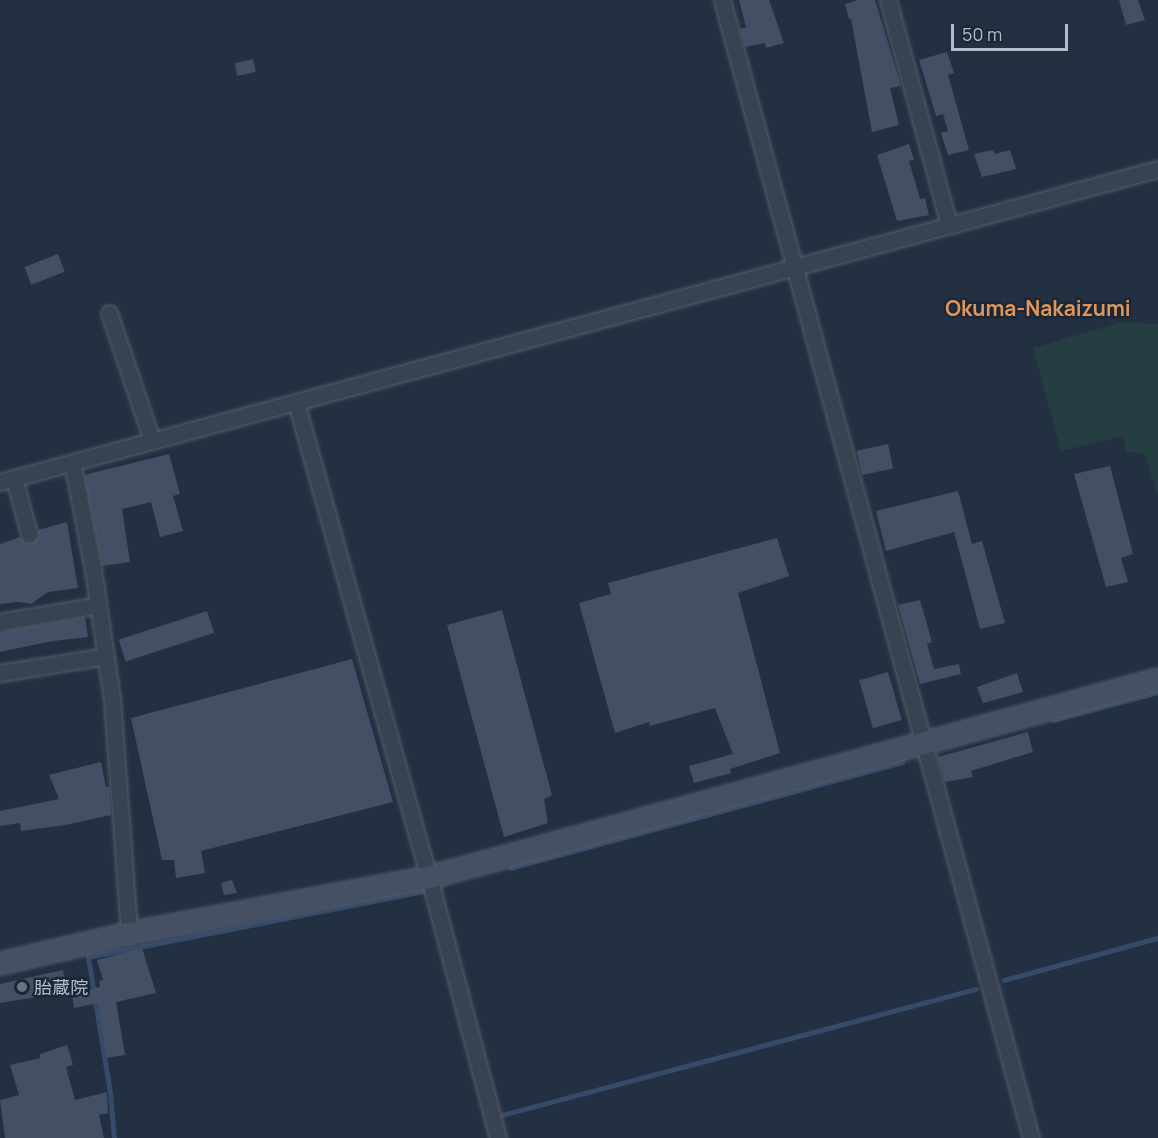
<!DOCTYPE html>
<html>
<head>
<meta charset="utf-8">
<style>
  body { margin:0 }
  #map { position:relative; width:1158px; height:1138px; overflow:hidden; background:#233041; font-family:Manrope,"Noto Sans JP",sans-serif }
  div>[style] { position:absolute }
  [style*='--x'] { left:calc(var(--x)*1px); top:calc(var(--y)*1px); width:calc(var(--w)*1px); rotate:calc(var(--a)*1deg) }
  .green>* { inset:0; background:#253e42 }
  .stream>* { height:4.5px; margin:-2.25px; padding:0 2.25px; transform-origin:2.25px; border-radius:2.25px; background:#364a69 }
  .building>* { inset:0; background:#424f64; transform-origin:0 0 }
  .roads { filter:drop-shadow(0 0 2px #525d6b) drop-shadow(0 0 2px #525d6b) }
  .street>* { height:15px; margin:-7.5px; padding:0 7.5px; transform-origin:7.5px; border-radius:7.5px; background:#384251 }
  .secondary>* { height:21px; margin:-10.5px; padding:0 10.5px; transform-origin:10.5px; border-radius:10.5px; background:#455064 }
  .dots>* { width:16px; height:16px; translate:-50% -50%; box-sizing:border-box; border:3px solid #1c2736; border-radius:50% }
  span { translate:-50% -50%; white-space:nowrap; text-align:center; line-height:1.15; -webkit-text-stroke:4.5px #1c2736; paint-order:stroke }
  .poi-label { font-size:18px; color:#b4bdcb }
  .left { translate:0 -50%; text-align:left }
  .quarter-label { font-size:21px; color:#dd975e; font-weight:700 }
  .scale { position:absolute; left:951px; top:24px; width:117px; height:27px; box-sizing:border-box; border:3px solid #b4bdcb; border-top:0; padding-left:8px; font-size:18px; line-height:21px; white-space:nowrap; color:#b4bdcb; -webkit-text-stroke:4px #1c2736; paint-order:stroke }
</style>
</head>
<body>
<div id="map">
  <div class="green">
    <i style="clip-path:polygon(1122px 322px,1158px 324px,1158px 496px,1144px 453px,1126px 452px,1123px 436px,1061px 451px,1033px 348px)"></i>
  </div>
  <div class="stream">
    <i style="--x:1053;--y:720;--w:109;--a:-14.9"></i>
    <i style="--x:510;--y:868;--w:406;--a:-15.1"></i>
    <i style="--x:1004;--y:980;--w:160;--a:-15.3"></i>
    <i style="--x:502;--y:1115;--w:490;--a:-14.9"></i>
    <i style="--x:114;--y:1138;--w:45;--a:-95.1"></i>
    <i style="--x:110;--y:1093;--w:138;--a:-99.2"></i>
    <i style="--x:88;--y:957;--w:341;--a:-11.1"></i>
  </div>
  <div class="building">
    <i style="clip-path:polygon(739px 0,769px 0,784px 43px,766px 48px,765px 43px,745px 47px,740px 29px,746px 27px)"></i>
    <i style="clip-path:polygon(858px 0,875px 0,901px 86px,890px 88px,899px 125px,872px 132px,851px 19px,849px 19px,845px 4px)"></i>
    <i style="clip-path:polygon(1119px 0,1138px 0,1145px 20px,1126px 25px)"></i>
    <i style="clip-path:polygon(947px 52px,954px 73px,948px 75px,969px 150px,948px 155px,941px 133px,948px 131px,943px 114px,936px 116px,919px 60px)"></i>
    <i style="left:253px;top:59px;width:13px;height:19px;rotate:77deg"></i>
    <i style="clip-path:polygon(909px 144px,914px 160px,909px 161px,920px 199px,925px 198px,929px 215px,897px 221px,877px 155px)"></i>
    <i style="clip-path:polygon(993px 150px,995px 154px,1010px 150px,1016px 169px,982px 177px,974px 154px)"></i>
    <i style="left:58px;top:254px;width:19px;height:36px;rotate:69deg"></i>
    <i style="left:888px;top:444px;width:25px;height:32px;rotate:78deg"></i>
    <i style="clip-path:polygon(169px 454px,180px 494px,173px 496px,183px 531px,160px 537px,151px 502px,122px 509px,130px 562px,102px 566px,84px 475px)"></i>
    <i style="clip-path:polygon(1110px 466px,1133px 554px,1121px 558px,1128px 582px,1106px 587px,1074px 474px)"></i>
    <i style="clip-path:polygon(958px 491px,972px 544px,982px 541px,1005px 623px,980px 629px,954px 532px,886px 551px,876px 511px)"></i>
    <i style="clip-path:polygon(67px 522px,78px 588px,48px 592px,31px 604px,19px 602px,0 604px,0 544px,20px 537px,26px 543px,32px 543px,38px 537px,38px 530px)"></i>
    <i style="clip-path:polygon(777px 538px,789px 576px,738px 593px,780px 753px,730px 769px,731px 773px,694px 783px,689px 766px,733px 754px,715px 708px,650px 726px,649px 722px,615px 733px,579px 603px,611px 594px,608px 583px)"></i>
    <i style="clip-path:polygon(920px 600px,932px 642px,927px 644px,934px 669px,959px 664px,961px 674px,920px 684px,898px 605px)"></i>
    <i style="clip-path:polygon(502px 610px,552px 795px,544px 799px,548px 823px,504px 837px,447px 625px)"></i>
    <i style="left:207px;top:611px;width:23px;height:93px;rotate:72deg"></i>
    <i style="clip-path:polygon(85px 617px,88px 637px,53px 641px,0 652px,0 632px)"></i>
    <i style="clip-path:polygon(352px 659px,393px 802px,201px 851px,205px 873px,176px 878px,174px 860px,162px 860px,131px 718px)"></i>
    <i style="left:888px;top:672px;width:50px;height:30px;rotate:74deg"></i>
    <i style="clip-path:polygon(1017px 673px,1023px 692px,983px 703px,977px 687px)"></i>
    <i style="clip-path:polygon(1028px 732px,1033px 752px,971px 771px,973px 777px,945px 782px,938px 757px)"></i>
    <i style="clip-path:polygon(101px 762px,106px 787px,109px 787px,111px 815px,66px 825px,21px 831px,20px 823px,0 826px,0 811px,59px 799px,49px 775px)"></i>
    <i style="clip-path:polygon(232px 880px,237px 893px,224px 895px,221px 883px)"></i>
    <i style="clip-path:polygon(142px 948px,156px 993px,116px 1002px,125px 1055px,106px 1058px,98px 1003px,74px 1008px,72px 993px,100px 987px,99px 981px,103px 980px,97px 960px)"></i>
    <i style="clip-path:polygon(63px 970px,68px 992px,0 1003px,0 984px)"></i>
    <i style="clip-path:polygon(67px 1045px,73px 1065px,66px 1067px,75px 1100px,107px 1092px,108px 1113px,99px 1115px,104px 1138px,5px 1138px,0 1100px,19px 1095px,10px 1065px,40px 1058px,40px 1054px)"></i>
  </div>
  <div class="roads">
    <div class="street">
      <i style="--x:722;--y:0;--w:1179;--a:74.81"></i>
      <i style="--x:888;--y:0;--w:233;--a:74.8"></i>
      <i style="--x:109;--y:313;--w:134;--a:71.3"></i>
      <i style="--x:296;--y:402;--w:493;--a:74.4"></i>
      <i style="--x:429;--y:877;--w:270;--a:75.2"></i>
      <i style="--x:72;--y:462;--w:109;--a:78.9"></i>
      <i style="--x:93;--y:569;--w:131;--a:81.7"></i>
      <i style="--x:112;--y:699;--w:235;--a:85.8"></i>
      <i style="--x:14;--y:478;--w:58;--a:75"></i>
      <i style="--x:0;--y:482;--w:1200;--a:-15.13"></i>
      <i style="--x:0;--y:622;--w:99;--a:-9.8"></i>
      <i style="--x:0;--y:673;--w:107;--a:-9.1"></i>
    </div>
    <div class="secondary">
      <i style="--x:0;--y:963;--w:132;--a:-13.1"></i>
      <i style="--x:129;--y:933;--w:305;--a:-10.6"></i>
      <i style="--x:429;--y:877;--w:755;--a:-15.2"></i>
    </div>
  </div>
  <div class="dots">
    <i style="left:22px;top:987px;background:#6b7280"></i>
  </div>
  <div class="poi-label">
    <span class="left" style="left:34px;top:987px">胎蔵院</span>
  </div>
  <div class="quarter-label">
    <span style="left:1038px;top:308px">Okuma-Nakaizumi</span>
  </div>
  <div class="scale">50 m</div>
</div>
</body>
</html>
